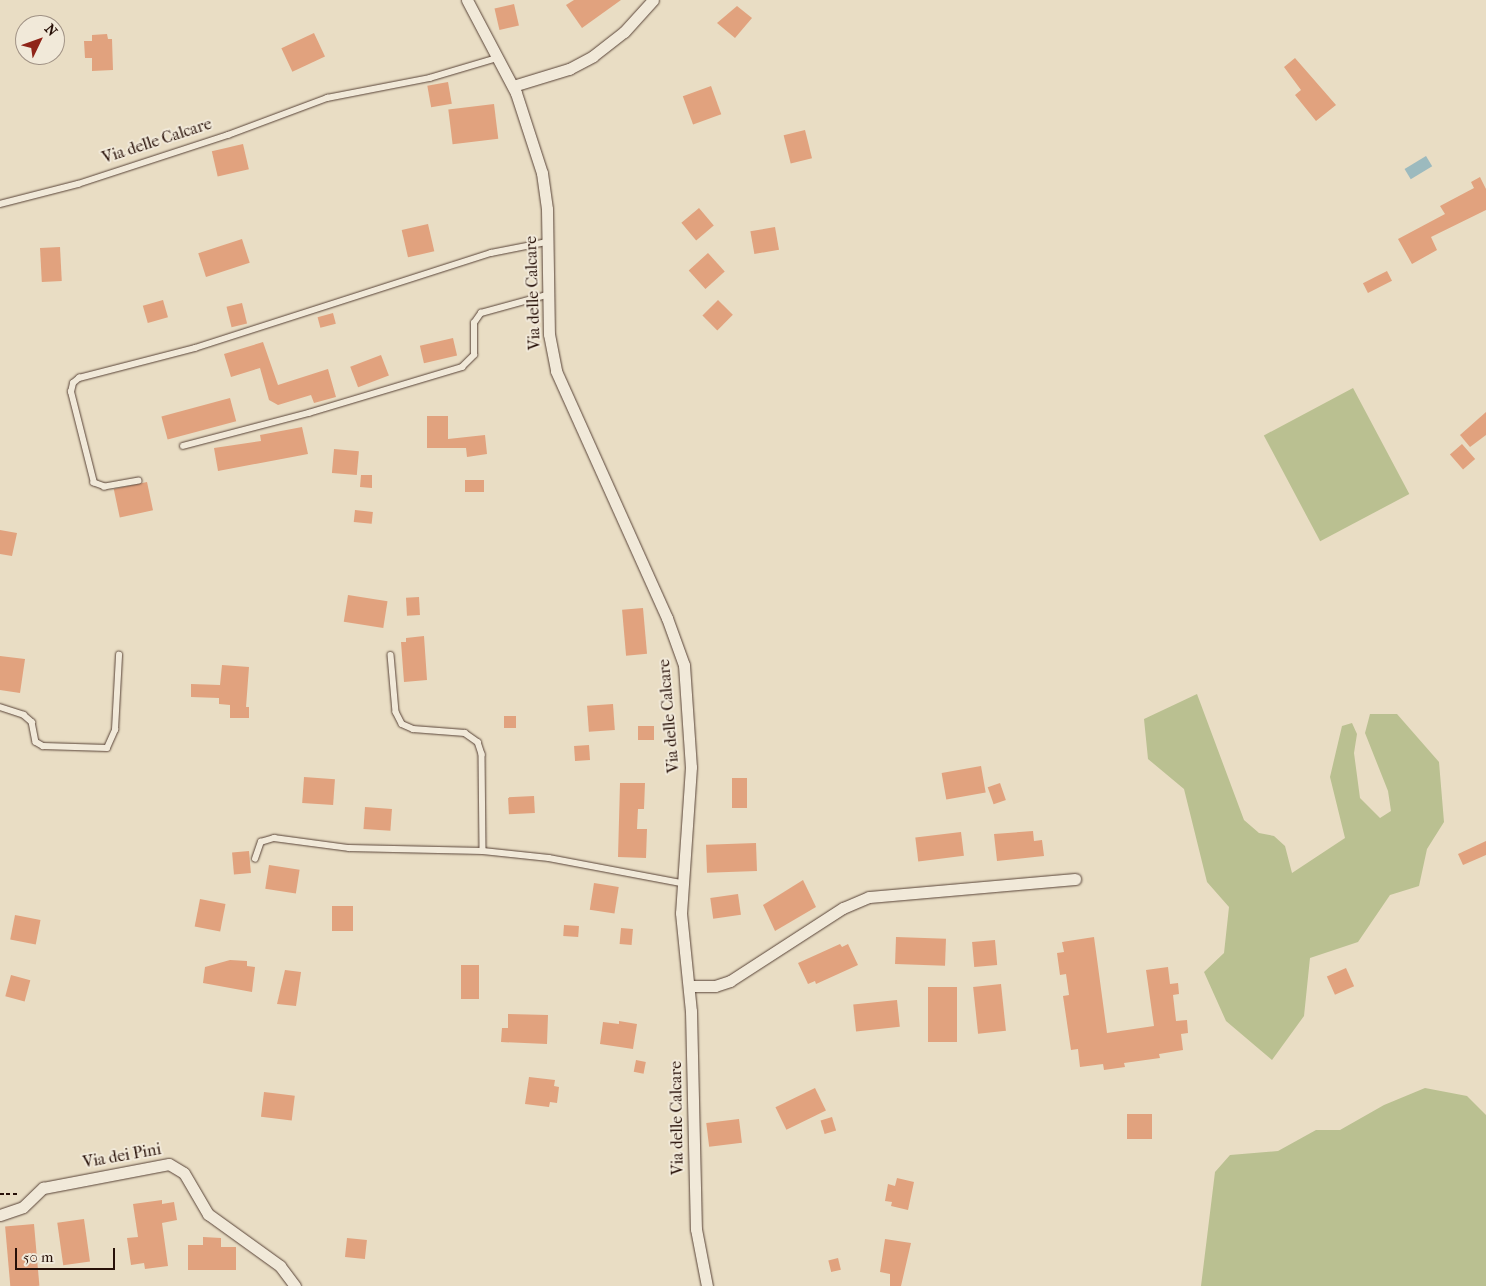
<!DOCTYPE html>
<html>
<head>
<meta charset="utf-8">
<style>
  body { margin:0 }
  #map { position:relative; width:1486px; height:1286px; overflow:hidden; background:#e9ddc4; font-family:"IM FELL French Canon",serif }
  div>[style] { position:absolute }
  [style*='--x'] { left:calc(var(--x)*1px); top:calc(var(--y)*1px); width:calc(var(--w)*1px); rotate:calc(var(--a)*1deg) }
  .green>* { inset:0; background:#bac091; transform-origin:0 0 }
  .water>* { inset:0; background:#9cbabe; transform-origin:0 0 }
  .building>* { inset:0; background:#e1a27e; transform-origin:0 0 }
  .path>* { height:2.5px; margin-top:-1.25px; transform-origin:0; background:repeating-linear-gradient(90deg,#271008 0 4px,transparent 0 6.5px) }
  .roads { filter:drop-shadow(0 0 1px #584337) drop-shadow(0 0 1px #584337) }
  .lane>* { height:5.5px; margin:-2.75px; padding:0 2.75px; transform-origin:2.75px; border-radius:2.75px; background:#f1e9d9 }
  .street>* { height:11px; margin:-5.5px; padding:0 5.5px; transform-origin:5.5px; border-radius:5.5px; background:#f1e9d9 }
  span { translate:-50% -50%; white-space:nowrap; text-align:center; line-height:1.15; -webkit-text-stroke:4px #f1e9d9; paint-order:stroke }
  .street-label { font-size:16px; color:#271008 }
  .north { position:absolute; left:15px; top:15px; width:50px; height:50px; box-sizing:border-box; background:#f1e9d9; border:1px solid #a09285; border-radius:50%; rotate:48deg; font-size:14px; font-weight:700; line-height:20px; text-align:center; color:#271008 }
  .north::after { content:''; display:block; margin:auto; width:18px; height:22px; background:#8f2418; clip-path:polygon(50% 0,100% 100%,50% 72%,0 100%) }
  .scale { position:absolute; left:15px; top:1248px; width:100px; height:22px; box-sizing:border-box; border:2px solid #271008; border-top:0; padding-left:6px; font-size:15px; line-height:18px; white-space:nowrap; color:#271008; -webkit-text-stroke:4px #f1e9d9; paint-order:stroke }
</style>
</head>
<body>
<div id="map">
  <div class="green">
    <i style="left:1353px;top:388px;width:120px;height:101px;rotate:62deg"></i>
    <i style="clip-path:polygon(1197px 694px,1244px 820px,1259px 833px,1274px 836px,1285px 846px,1292px 873px,1345px 838px,1330px 777px,1342px 726px,1352px 723px,1357px 734px,1354px 753px,1360px 798px,1380px 818px,1391px 811px,1388px 791px,1365px 733px,1370px 714px,1397px 714px,1439px 762px,1444px 822px,1427px 849px,1419px 886px,1390px 895px,1358px 942px,1310px 958px,1304px 1016px,1272px 1060px,1226px 1021px,1204px 972px,1224px 953px,1229px 907px,1207px 882px,1184px 789px,1148px 759px,1144px 719px)"></i>
    <i style="clip-path:polygon(1425px 1088px,1467px 1096px,1486px 1115px,1486px 1286px,1201px 1286px,1215px 1172px,1230px 1155px,1278px 1151px,1316px 1130px,1340px 1130px,1384px 1105px)"></i>
  </div>
  <div class="water">
    <i style="left:1426px;top:156px;width:12px;height:25px;rotate:59deg"></i>
  </div>
  <div class="building">
    <i style="clip-path:polygon(574px 0,621px 0,582px 28px,566px 5px)"></i>
    <i style="left:514px;top:4px;width:22px;height:20px;rotate:77deg"></i>
    <i style="clip-path:polygon(737px 6px,752px 18px,735px 38px,717px 23px)"></i>
    <i style="left:314px;top:33px;width:26px;height:36px;rotate:65deg"></i>
    <i style="clip-path:polygon(107px 34px,108px 39px,112px 39px,113px 70px,92px 71px,92px 58px,85px 58px,84px 41px,92px 41px,92px 35px)"></i>
    <i style="clip-path:polygon(1295px 58px,1336px 105px,1316px 121px,1295px 95px,1301px 90px,1284px 67px)"></i>
    <i style="left:448px;top:82px;width:22px;height:21px;rotate:80deg"></i>
    <i style="left:711px;top:86px;width:30px;height:30px;rotate:70deg"></i>
    <i style="left:494px;top:104px;width:35px;height:46px;rotate:83deg"></i>
    <i style="left:805px;top:130px;width:29px;height:22px;rotate:76deg"></i>
    <i style="left:243px;top:144px;width:26px;height:32px;rotate:77deg"></i>
    <i style="clip-path:polygon(1480px 177px,1486px 189px,1486px 210px,1431px 237px,1437px 250px,1412px 264px,1398px 239px,1445px 214px,1440px 206px,1474px 188px,1471px 182px)"></i>
    <i style="left:699px;top:208px;width:23px;height:23px;rotate:50deg"></i>
    <i style="left:428px;top:224px;width:28px;height:27px;rotate:77deg"></i>
    <i style="left:775px;top:227px;width:23px;height:25px;rotate:80deg"></i>
    <i style="left:242px;top:239px;width:25px;height:46px;rotate:72deg"></i>
    <i style="left:60px;top:247px;width:34px;height:20px;rotate:87deg"></i>
    <i style="left:708px;top:253px;width:25px;height:26px;rotate:48deg"></i>
    <i style="left:1387px;top:271px;width:11px;height:27px;rotate:63deg"></i>
    <i style="left:163px;top:300px;width:18px;height:21px;rotate:74deg"></i>
    <i style="left:718px;top:300px;width:21px;height:22px;rotate:45deg"></i>
    <i style="left:242px;top:303px;width:21px;height:16px;rotate:76deg"></i>
    <i style="left:333px;top:313px;width:11px;height:16px;rotate:75deg"></i>
    <i style="left:453px;top:338px;width:18px;height:34px;rotate:77deg"></i>
    <i style="clip-path:polygon(263px 342px,278px 385px,328px 369px,336px 397px,314px 403px,311px 395px,278px 405px,269px 400px,260px 368px,231px 377px,224px 354px)"></i>
    <i style="left:381px;top:355px;width:22px;height:33px;rotate:69deg"></i>
    <i style="left:230px;top:398px;width:24px;height:71px;rotate:75deg"></i>
    <i style="clip-path:polygon(1486px 412px,1486px 435px,1470px 447px,1460px 435px)"></i>
    <i style="clip-path:polygon(427px 416px,448px 416px,448px 439px,485px 435px,487px 454px,467px 457px,466px 448px,427px 448px)"></i>
    <i style="clip-path:polygon(302px 427px,308px 454px,218px 471px,214px 448px,261px 441px,260px 435px)"></i>
    <i style="left:1462px;top:444px;width:20px;height:16px;rotate:49deg"></i>
    <i style="left:334px;top:449px;width:25px;height:24px;rotate:5deg"></i>
    <i style="clip-path:polygon(361px 475px,372px 475px,372px 488px,360px 487px)"></i>
    <i style="left:465px;top:480px;width:19px;height:12px"></i>
    <i style="left:147px;top:482px;width:29px;height:34px;rotate:78deg"></i>
    <i style="left:355px;top:510px;width:18px;height:12px;rotate:6deg"></i>
    <i style="clip-path:polygon(0 530px,17px 533px,12px 556px,0 554px)"></i>
    <i style="left:348px;top:595px;width:40px;height:27px;rotate:9deg"></i>
    <i style="left:419px;top:597px;width:18px;height:13px;rotate:87deg"></i>
    <i style="left:643px;top:608px;width:46px;height:21px;rotate:85deg"></i>
    <i style="clip-path:polygon(424px 636px,427px 680px,404px 682px,401px 642px,406px 642px,406px 638px)"></i>
    <i style="clip-path:polygon(0 656px,25px 659px,20px 693px,0 690px)"></i>
    <i style="clip-path:polygon(222px 665px,249px 667px,246px 707px,249px 707px,249px 718px,230px 718px,230px 705px,219px 704px,219px 698px,191px 697px,191px 684px,220px 685px)"></i>
    <i style="left:613px;top:704px;width:26px;height:26px;rotate:86deg"></i>
    <i style="left:516px;top:716px;width:12px;height:12px;rotate:90deg"></i>
    <i style="left:638px;top:726px;width:16px;height:14px"></i>
    <i style="left:589px;top:745px;width:15px;height:15px;rotate:86deg"></i>
    <i style="left:981px;top:766px;width:27px;height:40px;rotate:80deg"></i>
    <i style="left:304px;top:777px;width:31px;height:26px;rotate:4deg"></i>
    <i style="left:732px;top:778px;width:15px;height:30px"></i>
    <i style="clip-path:polygon(620px 783px,645px 783px,644px 809px,638px 809px,637px 829px,647px 829px,646px 858px,618px 857px)"></i>
    <i style="left:1000px;top:783px;width:18px;height:13px;rotate:71deg"></i>
    <i style="left:534px;top:796px;width:17px;height:26px;rotate:87deg"></i>
    <i style="left:365px;top:807px;width:27px;height:22px;rotate:4deg"></i>
    <i style="clip-path:polygon(1033px 831px,1034px 841px,1042px 840px,1044px 856px,997px 861px,994px 834px)"></i>
    <i style="left:961px;top:832px;width:24px;height:46px;rotate:83deg"></i>
    <i style="clip-path:polygon(1486px 841px,1486px 855px,1463px 865px,1458px 854px)"></i>
    <i style="left:756px;top:843px;width:28px;height:50px;rotate:88deg"></i>
    <i style="left:249px;top:851px;width:22px;height:17px;rotate:85deg"></i>
    <i style="left:269px;top:865px;width:31px;height:24px;rotate:9deg"></i>
    <i style="clip-path:polygon(803px 880px,816px 907px,775px 931px,763px 905px)"></i>
    <i style="left:594px;top:883px;width:25px;height:27px;rotate:9deg"></i>
    <i style="left:738px;top:894px;width:21px;height:28px;rotate:82deg"></i>
    <i style="left:200px;top:899px;width:26px;height:28px;rotate:11deg"></i>
    <i style="left:332px;top:906px;width:21px;height:25px"></i>
    <i style="left:15px;top:915px;width:26px;height:25px;rotate:11deg"></i>
    <i style="left:564px;top:925px;width:15px;height:11px;rotate:4deg"></i>
    <i style="left:621px;top:928px;width:12px;height:16px;rotate:5deg"></i>
    <i style="left:896px;top:937px;width:50px;height:27px;rotate:2deg"></i>
    <i style="clip-path:polygon(1094px 937px,1107px 1033px,1154px 1026px,1146px 970px,1168px 967px,1170px 984px,1178px 983px,1179px 994px,1173px 995px,1176px 1021px,1187px 1020px,1188px 1033px,1181px 1034px,1183px 1050px,1159px 1054px,1160px 1058px,1124px 1063px,1125px 1067px,1104px 1070px,1103px 1064px,1080px 1067px,1078px 1049px,1071px 1050px,1063px 996px,1069px 995px,1066px 974px,1060px 975px,1057px 953px,1064px 952px,1062px 942px)"></i>
    <i style="left:995px;top:940px;width:25px;height:23px;rotate:85deg"></i>
    <i style="clip-path:polygon(840px 944px,842px 947px,848px 944px,858px 965px,816px 984px,815px 981px,808px 984px,798px 963px)"></i>
    <i style="clip-path:polygon(230px 960px,247px 961px,247px 966px,255px 967px,252px 992px,203px 983px,205px 967px)"></i>
    <i style="left:461px;top:965px;width:18px;height:34px"></i>
    <i style="left:1346px;top:968px;width:20px;height:21px;rotate:66deg"></i>
    <i style="clip-path:polygon(285px 970px,301px 972px,296px 1006px,277px 1004px)"></i>
    <i style="left:11px;top:975px;width:20px;height:22px;rotate:15deg"></i>
    <i style="left:1001px;top:984px;width:47px;height:28px;rotate:84deg"></i>
    <i style="left:928px;top:987px;width:29px;height:55px"></i>
    <i style="left:897px;top:1000px;width:27px;height:44px;rotate:84deg"></i>
    <i style="clip-path:polygon(508px 1014px,548px 1015px,547px 1044px,501px 1042px,502px 1028px,508px 1028px)"></i>
    <i style="clip-path:polygon(619px 1021px,637px 1024px,633px 1049px,600px 1044px,603px 1022px,619px 1024px)"></i>
    <i style="left:636px;top:1060px;width:10px;height:12px;rotate:11deg"></i>
    <i style="clip-path:polygon(529px 1077px,555px 1080px,554px 1086px,559px 1087px,557px 1103px,550px 1102px,549px 1107px,525px 1104px)"></i>
    <i style="left:815px;top:1088px;width:25px;height:44px;rotate:64deg"></i>
    <i style="left:264px;top:1092px;width:31px;height:25px;rotate:7deg"></i>
    <i style="left:1127px;top:1114px;width:25px;height:25px"></i>
    <i style="left:832px;top:1117px;width:14px;height:12px;rotate:73deg"></i>
    <i style="left:739px;top:1119px;width:24px;height:33px;rotate:83deg"></i>
    <i style="clip-path:polygon(897px 1178px,914px 1182px,908px 1210px,891px 1206px,892px 1202px,885px 1201px,888px 1184px,895px 1186px)"></i>
    <i style="clip-path:polygon(162px 1200px,162px 1204px,174px 1202px,177px 1220px,162px 1223px,168px 1266px,145px 1269px,144px 1263px,131px 1265px,127px 1238px,138px 1237px,133px 1204px)"></i>
    <i style="left:84px;top:1219px;width:43px;height:27px;rotate:82deg"></i>
    <i style="left:34px;top:1224px;width:62px;height:29px;rotate:85deg"></i>
    <i style="clip-path:polygon(203px 1237px,221px 1238px,221px 1247px,236px 1247px,236px 1270px,188px 1270px,188px 1245px,203px 1245px)"></i>
    <i style="left:347px;top:1238px;width:20px;height:19px;rotate:6deg"></i>
    <i style="clip-path:polygon(885px 1239px,911px 1243px,901px 1286px,890px 1286px,890px 1274px,880px 1272px)"></i>
    <i style="left:838px;top:1258px;width:12px;height:10px;rotate:76deg"></i>
  </div>
  <div class="path">
    <i style="--x:0;--y:1194;--w:19;--a:0"></i>
  </div>
  <div class="roads">
    <div class="lane">
      <i style="--x:0;--y:204;--w:81;--a:-14.4"></i>
      <i style="--x:78;--y:184;--w:158;--a:-18.1"></i>
      <i style="--x:228;--y:135;--w:106;--a:-20.5"></i>
      <i style="--x:327;--y:98;--w:105;--a:-11"></i>
      <i style="--x:430;--y:78;--w:70;--a:-16.6"></i>
      <i style="--x:183;--y:446;--w:130;--a:-14.7"></i>
      <i style="--x:309;--y:413;--w:160;--a:-16.7"></i>
      <i style="--x:462;--y:367;--w:17;--a:-45"></i>
      <i style="--x:474;--y:355;--w:32;--a:-90"></i>
      <i style="--x:474;--y:323;--w:12;--a:-55"></i>
      <i style="--x:481;--y:313;--w:68;--a:-15.3"></i>
      <i style="--x:139;--y:481;--w:35;--a:170"></i>
      <i style="--x:105;--y:487;--w:12;--a:-160"></i>
      <i style="--x:94;--y:483;--w:94;--a:-104.2"></i>
      <i style="--x:71;--y:392;--w:9;--a:-77"></i>
      <i style="--x:73;--y:383;--w:8;--a:-40"></i>
      <i style="--x:79;--y:378;--w:120;--a:-14.5"></i>
      <i style="--x:195;--y:348;--w:311;--a:-17.8"></i>
      <i style="--x:491;--y:253;--w:57;--a:-11.1"></i>
      <i style="--x:391;--y:655;--w:57;--a:85"></i>
      <i style="--x:396;--y:712;--w:13;--a:63"></i>
      <i style="--x:402;--y:724;--w:12;--a:24"></i>
      <i style="--x:413;--y:729;--w:52;--a:4.4"></i>
      <i style="--x:465;--y:733;--w:16;--a:35"></i>
      <i style="--x:478;--y:742;--w:13;--a:72"></i>
      <i style="--x:482;--y:754;--w:97;--a:89.4"></i>
      <i style="--x:0;--y:707;--w:25;--a:18"></i>
      <i style="--x:24;--y:715;--w:11;--a:41"></i>
      <i style="--x:32;--y:722;--w:20;--a:79"></i>
      <i style="--x:36;--y:742;--w:8;--a:30"></i>
      <i style="--x:43;--y:746;--w:64;--a:1.8"></i>
      <i style="--x:107;--y:748;--w:20;--a:-66"></i>
      <i style="--x:115;--y:730;--w:75;--a:-86.9"></i>
      <i style="--x:255;--y:859;--w:18;--a:-71"></i>
      <i style="--x:261;--y:842;--w:14;--a:-17"></i>
      <i style="--x:274;--y:838;--w:76;--a:7.6"></i>
      <i style="--x:349;--y:848;--w:134;--a:1.3"></i>
      <i style="--x:483;--y:851;--w:66;--a:6.1"></i>
      <i style="--x:549;--y:858;--w:134;--a:10.7"></i>
    </div>
    <div class="street">
      <i style="--x:467;--y:0;--w:105;--a:62.2"></i>
      <i style="--x:516;--y:93;--w:84;--a:72"></i>
      <i style="--x:542;--y:173;--w:36;--a:82"></i>
      <i style="--x:547;--y:209;--w:125;--a:89.1"></i>
      <i style="--x:549;--y:334;--w:38;--a:79"></i>
      <i style="--x:556;--y:371;--w:271;--a:65.8"></i>
      <i style="--x:667;--y:618;--w:50;--a:70.1"></i>
      <i style="--x:684;--y:665;--w:102;--a:86.1"></i>
      <i style="--x:691;--y:767;--w:146;--a:93.9"></i>
      <i style="--x:681;--y:913;--w:99;--a:84.2"></i>
      <i style="--x:691;--y:1011;--w:218;--a:88.7"></i>
      <i style="--x:696;--y:1229;--w:58;--a:79.1"></i>
      <i style="--x:513;--y:86;--w:59;--a:-16.9"></i>
      <i style="--x:569;--y:69;--w:27;--a:-28"></i>
      <i style="--x:593;--y:56;--w:39;--a:-38"></i>
      <i style="--x:624;--y:32;--w:43;--a:-47.8"></i>
      <i style="--x:690;--y:986;--w:25;--a:0"></i>
      <i style="--x:715;--y:986;--w:16;--a:-18"></i>
      <i style="--x:730;--y:981;--w:135;--a:-32.9"></i>
      <i style="--x:843;--y:908;--w:28;--a:-23"></i>
      <i style="--x:869;--y:897;--w:207;--a:-5"></i>
      <i style="--x:0;--y:1215;--w:24;--a:-19"></i>
      <i style="--x:23;--y:1207;--w:28;--a:-44"></i>
      <i style="--x:43;--y:1188;--w:128;--a:-10.8"></i>
      <i style="--x:169;--y:1164;--w:17;--a:31"></i>
      <i style="--x:184;--y:1173;--w:48;--a:59.7"></i>
      <i style="--x:208;--y:1214;--w:89;--a:35.8"></i>
      <i style="--x:280;--y:1266;--w:25;--a:53"></i>
    </div>
  </div>
  <div class="street-label">
    <span style="left:157px;top:141px;rotate:-18deg">Via delle Calcare</span>
    <span style="left:533px;top:293px;rotate:-92deg">Via delle Calcare</span>
    <span style="left:669px;top:716px;rotate:-95deg">Via delle Calcare</span>
    <span style="left:677px;top:1118px;rotate:-91deg">Via delle Calcare</span>
    <span style="left:122px;top:1156px;rotate:-10deg">Via dei Pini</span>
  </div>
  <div class="north">N</div>
  <div class="scale">50 m</div>
</div>
</body>
</html>
